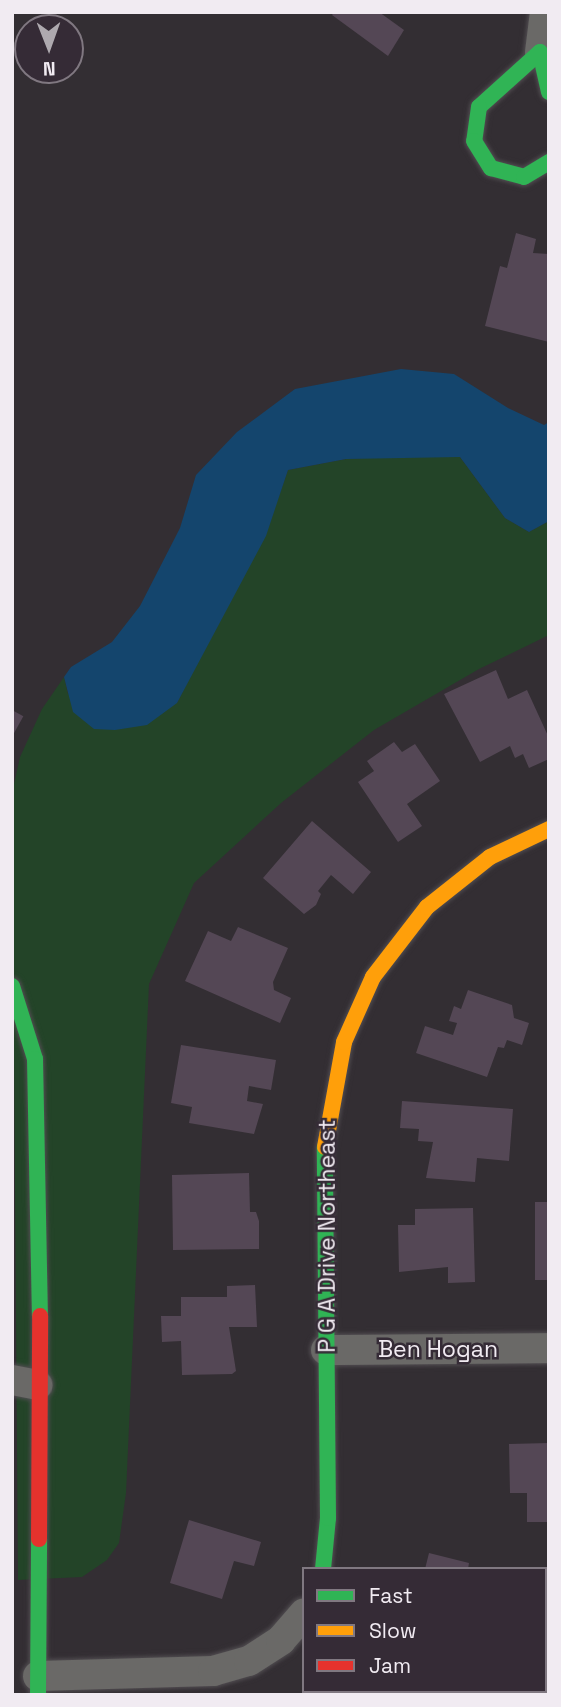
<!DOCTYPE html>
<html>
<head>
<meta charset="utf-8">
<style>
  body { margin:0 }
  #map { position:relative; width:561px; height:1707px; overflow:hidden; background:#332e33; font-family:"Space Grotesk",sans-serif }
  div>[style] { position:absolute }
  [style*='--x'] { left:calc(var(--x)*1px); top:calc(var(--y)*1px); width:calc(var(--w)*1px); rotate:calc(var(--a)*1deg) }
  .green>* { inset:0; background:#234428 }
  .water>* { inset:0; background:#14456d }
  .building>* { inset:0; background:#544755; transform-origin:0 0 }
  .roads { filter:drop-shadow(0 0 2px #514d51) drop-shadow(0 0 2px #514d51) }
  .street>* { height:30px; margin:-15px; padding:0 15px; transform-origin:15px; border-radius:15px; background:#6a6967 }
  .fast>* { height:16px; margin:-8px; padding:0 8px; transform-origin:8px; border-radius:8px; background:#30b455 }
  .slow>* { height:16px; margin:-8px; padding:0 8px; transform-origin:8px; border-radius:8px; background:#ff9f0a }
  .jam>* { height:16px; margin:-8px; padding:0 8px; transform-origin:8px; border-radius:8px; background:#e5322d }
  span { translate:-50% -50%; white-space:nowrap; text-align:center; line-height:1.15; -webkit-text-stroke:5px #352b36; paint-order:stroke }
  .street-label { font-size:23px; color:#f1ebf2 }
  .frame { position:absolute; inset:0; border:14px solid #f1ebf2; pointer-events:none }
  .legend { position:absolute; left:302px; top:1567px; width:245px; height:126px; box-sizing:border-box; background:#352b36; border:2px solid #807881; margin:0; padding:9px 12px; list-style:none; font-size:21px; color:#f1ebf2 }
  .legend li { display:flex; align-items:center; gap:14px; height:35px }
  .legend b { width:35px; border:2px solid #807881 }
  .north { position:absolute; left:14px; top:14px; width:70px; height:70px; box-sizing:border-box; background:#352b36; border:2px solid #807881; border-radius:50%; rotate:179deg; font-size:19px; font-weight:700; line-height:28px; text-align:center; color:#f1ebf2 }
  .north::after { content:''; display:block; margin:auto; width:24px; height:32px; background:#aea9af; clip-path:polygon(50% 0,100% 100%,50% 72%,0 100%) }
</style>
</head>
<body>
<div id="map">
  <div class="green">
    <i style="clip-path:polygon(422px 455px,460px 457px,505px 518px,529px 532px,549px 521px,549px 635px,479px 669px,374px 730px,281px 803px,194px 883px,149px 984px,126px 1493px,119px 1543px,107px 1560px,82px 1577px,18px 1580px,12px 793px,20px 757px,42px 709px,64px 677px,68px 694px,177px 703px,277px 501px,288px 470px,346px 459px)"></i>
    <i style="clip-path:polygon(549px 1689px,549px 1695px,462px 1695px,465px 1691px)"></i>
  </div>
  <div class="water">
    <i style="clip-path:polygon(401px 369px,454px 374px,508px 408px,544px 425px,549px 422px,549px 521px,529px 532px,505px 518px,460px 457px,346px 459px,288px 470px,266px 536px,177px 703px,147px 725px,115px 730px,94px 729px,73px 712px,64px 677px,71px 667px,112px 642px,140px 606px,180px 528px,196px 475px,237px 432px,295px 389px)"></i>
    <i style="clip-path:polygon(549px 1592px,549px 1689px,545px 1596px)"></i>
  </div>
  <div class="building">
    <i style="clip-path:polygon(334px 12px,379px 12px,404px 30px,388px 56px,332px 15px)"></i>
    <i style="clip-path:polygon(516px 233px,536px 239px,533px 253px,549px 254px,549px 342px,485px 326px,500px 266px,507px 268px)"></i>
    <i style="clip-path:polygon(496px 670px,508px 699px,527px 690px,549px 738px,549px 759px,529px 768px,523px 754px,515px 758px,510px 746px,480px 762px,444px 694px)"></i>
    <i style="left:12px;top:710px;width:13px;height:70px;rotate:29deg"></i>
    <i style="clip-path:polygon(394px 742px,402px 752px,415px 744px,440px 781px,407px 804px,422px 826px,398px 842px,358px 782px,374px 771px,367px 761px)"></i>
    <i style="clip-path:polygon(312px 821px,371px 872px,353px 894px,331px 875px,318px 891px,321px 894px,316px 905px,304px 914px,263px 878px)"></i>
    <i style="clip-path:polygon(238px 927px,288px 948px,273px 982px,274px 990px,291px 998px,280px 1023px,185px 981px,208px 931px,231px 941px)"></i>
    <i style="clip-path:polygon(468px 990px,512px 1005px,514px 1018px,529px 1023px,522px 1045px,507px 1040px,504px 1048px,498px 1047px,487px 1077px,416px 1053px,425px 1026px,453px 1035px,457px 1023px,449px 1021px,454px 1006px,461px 1009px)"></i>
    <i style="clip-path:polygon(181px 1045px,276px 1060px,271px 1090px,249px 1086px,247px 1101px,263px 1104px,254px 1134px,189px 1123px,192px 1107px,171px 1103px)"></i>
    <i style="clip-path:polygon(402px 1101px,513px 1109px,509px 1161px,477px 1158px,475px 1182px,426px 1178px,433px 1142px,418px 1141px,419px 1129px,400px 1128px)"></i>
    <i style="clip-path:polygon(249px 1173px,250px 1212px,256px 1212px,259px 1221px,259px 1249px,173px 1250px,172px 1175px)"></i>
    <i style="left:535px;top:1202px;width:14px;height:78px"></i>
    <i style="clip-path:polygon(473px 1208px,475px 1282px,448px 1283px,448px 1267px,399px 1272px,398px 1225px,415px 1225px,415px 1209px)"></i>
    <i style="clip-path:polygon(255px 1285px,257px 1327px,229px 1327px,236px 1371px,232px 1374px,182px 1375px,181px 1341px,162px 1342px,161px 1316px,181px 1316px,181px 1297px,227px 1297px,227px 1286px)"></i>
    <i style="clip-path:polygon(549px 1443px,549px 1522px,527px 1522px,527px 1493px,510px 1493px,509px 1444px)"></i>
    <i style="clip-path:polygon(189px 1520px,261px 1542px,254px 1566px,234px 1561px,222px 1599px,170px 1583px)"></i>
    <i style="clip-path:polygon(429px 1553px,469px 1563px,468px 1569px,425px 1569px)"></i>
    <i style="clip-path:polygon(351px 1691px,371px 1694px,430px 1691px,427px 1695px,349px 1695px)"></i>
  </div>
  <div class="roads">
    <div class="street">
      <i style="--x:540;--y:52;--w:40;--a:-82.9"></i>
      <i style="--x:326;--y:1350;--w:223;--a:-0.5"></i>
      <i style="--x:12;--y:1380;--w:26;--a:11"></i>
      <i style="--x:38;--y:1676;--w:175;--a:-1.6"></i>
      <i style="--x:213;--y:1671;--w:37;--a:-16"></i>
      <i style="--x:249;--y:1661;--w:38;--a:-33"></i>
      <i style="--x:281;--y:1640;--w:35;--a:-49"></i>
    </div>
    <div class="fast">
      <i style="--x:549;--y:92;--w:41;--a:-102.7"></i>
      <i style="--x:540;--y:52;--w:82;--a:138"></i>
      <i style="--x:479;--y:107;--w:34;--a:98"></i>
      <i style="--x:474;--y:141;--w:32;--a:58"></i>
      <i style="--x:491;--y:168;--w:34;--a:15"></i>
      <i style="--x:524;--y:177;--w:29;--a:-31"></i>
      <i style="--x:12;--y:986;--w:77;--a:72.5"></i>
      <i style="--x:35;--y:1059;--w:257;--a:88.9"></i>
      <i style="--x:323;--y:1569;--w:51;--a:-84.4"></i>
      <i style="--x:328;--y:1518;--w:371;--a:-90.5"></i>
      <i style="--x:38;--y:1695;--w:156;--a:-89.6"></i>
    </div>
    <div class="slow">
      <i style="--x:325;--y:1147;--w:107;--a:-79.7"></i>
      <i style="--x:344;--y:1042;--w:71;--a:-66"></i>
      <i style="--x:373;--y:977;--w:88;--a:-52.4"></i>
      <i style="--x:427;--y:907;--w:80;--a:-38.4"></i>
      <i style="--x:490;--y:857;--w:65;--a:-25.4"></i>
    </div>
    <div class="jam">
      <i style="--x:39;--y:1539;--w:223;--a:-89.7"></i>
    </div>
  </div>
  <div class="street-label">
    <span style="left:327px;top:1236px;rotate:-90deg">P G A Drive Northeast</span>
    <span style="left:438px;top:1349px">Ben Hogan</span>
  </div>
  <div class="frame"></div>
  <ul class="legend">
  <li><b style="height:9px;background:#30b455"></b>Fast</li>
  <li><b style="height:9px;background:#ff9f0a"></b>Slow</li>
  <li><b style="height:9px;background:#e5322d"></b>Jam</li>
  </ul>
  <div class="north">N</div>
</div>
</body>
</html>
